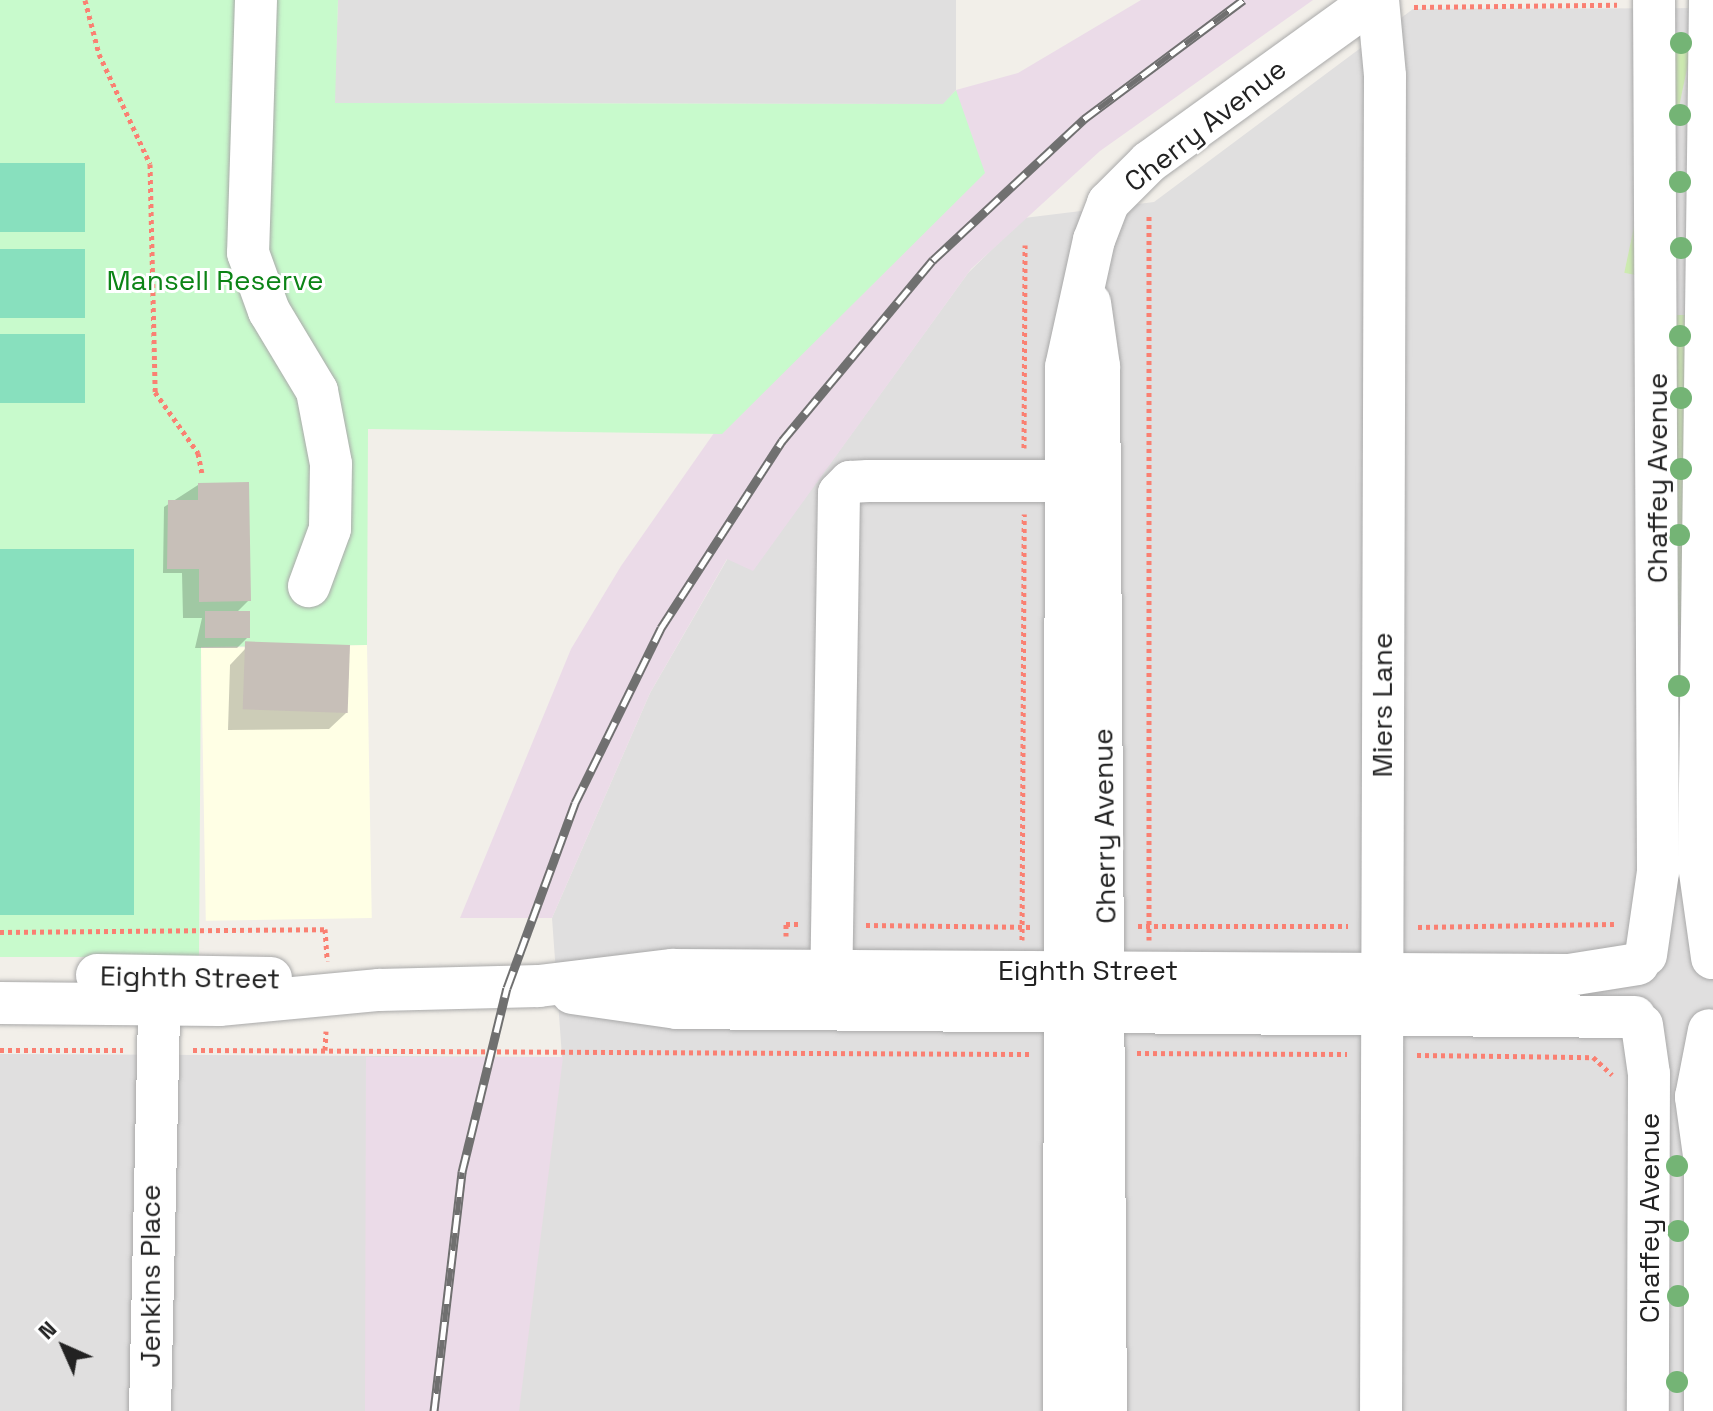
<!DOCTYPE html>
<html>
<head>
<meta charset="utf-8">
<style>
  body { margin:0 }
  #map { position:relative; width:1713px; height:1411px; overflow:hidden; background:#f2efe9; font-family:"Space Grotesk",sans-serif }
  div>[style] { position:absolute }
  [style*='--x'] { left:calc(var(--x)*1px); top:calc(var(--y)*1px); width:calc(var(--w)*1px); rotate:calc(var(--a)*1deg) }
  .residential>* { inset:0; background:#e0dfdf }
  .industrial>* { inset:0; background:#ebdbe8 }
  .education>* { inset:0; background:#ffffe5; transform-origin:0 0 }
  .grass>* { inset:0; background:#cdebb0; transform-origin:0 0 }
  .park>* { inset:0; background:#c8facc }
  .pitch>* { inset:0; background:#88e0be; transform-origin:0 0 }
  .shadow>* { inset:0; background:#0003 }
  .building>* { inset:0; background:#c7bfb8; transform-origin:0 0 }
  .path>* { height:5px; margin-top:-2.5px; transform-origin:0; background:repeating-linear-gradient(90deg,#fa8072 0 4px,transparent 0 8px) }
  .roads { filter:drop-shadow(0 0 2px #a9a9a9) drop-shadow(0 0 2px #a9a9a9) }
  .minor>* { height:42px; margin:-21px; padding:0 21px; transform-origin:21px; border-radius:21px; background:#fff }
  .rail>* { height:9px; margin-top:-4.5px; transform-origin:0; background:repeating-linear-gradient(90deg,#fff 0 18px,#707070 0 36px); box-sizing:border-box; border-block:2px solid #707070 }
  .trees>* { width:22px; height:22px; margin:-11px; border-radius:50%; background:#74b475 }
  span { translate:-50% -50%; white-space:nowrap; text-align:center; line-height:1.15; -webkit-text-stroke:6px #fff; paint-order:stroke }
  .street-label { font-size:28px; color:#222 }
  .park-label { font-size:28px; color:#0c8416 }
  .north { position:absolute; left:24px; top:1307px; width:80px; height:80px; -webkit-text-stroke:6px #fff; paint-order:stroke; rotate:315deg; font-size:22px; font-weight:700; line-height:32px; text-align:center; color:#222 }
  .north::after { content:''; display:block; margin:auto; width:28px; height:36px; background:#222; clip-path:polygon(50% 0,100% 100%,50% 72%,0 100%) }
</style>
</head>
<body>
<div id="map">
  <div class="residential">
    <i style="clip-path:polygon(338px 0,956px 0,956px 90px,944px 104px,334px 103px)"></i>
    <i style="clip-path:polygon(1713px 8px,1713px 1411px,0 1411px,0 1054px,562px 1057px,552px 918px,650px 693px,728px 558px,753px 570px,968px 273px,1024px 218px,1154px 202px,1413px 9px)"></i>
  </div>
  <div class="industrial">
    <i style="clip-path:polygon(1141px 0,1313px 0,1100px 151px,971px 269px,753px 571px,727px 559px,650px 693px,552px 918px,460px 918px,571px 649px,621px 566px,944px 104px,956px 90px,1018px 73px)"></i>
    <i style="clip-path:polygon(366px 1057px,563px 1057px,519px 1411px,365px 1411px)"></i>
  </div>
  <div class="education">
    <i style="left:367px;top:645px;width:273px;height:166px;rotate:89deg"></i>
  </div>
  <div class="grass">
    <i style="left:1675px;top:34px;width:19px;height:244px;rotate:12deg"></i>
    <i style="left:1671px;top:315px;width:17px;height:310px"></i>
  </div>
  <div class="park">
    <i style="clip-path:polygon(0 0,338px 0,335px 103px,943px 104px,956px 90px,985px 173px,722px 434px,368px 429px,367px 645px,201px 647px,199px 957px,0 957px)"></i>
  </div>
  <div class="pitch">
    <i style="left:0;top:163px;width:85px;height:69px"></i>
    <i style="left:0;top:249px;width:85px;height:69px"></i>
    <i style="left:85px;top:334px;width:69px;height:85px;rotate:90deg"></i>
    <i style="left:0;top:549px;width:134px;height:366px"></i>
  </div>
  <div class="shadow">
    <i style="clip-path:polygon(198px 485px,249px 600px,236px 613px,248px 637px,237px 648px,195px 648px,202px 618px,183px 618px,182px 573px,163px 573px,164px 507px)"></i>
    <i style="clip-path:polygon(246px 648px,346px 713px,329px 729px,228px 730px,230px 665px)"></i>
  </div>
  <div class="building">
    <i style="clip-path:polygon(249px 482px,251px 601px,199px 602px,199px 569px,167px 569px,168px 500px,198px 500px,198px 483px)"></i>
    <i style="left:205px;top:611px;width:45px;height:27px"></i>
    <i style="left:350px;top:645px;width:68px;height:105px;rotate:92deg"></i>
  </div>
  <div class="path">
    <i style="--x:85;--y:0;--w:56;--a:75.5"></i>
    <i style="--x:99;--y:54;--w:121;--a:65.1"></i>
    <i style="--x:150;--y:164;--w:228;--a:88.7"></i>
    <i style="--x:155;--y:392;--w:75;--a:54.8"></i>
    <i style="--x:198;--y:453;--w:20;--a:79"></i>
    <i style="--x:1414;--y:7;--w:203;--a:-0.6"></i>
    <i style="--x:1024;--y:448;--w:203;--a:-89.7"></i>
    <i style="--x:866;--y:925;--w:166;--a:0.7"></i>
    <i style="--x:1138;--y:926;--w:210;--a:0"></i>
    <i style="--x:1418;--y:927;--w:196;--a:-0.9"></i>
    <i style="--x:0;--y:932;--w:325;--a:-0.5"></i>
    <i style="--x:325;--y:929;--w:32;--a:86"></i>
    <i style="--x:786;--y:936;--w:12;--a:-90"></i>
    <i style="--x:786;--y:924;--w:14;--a:0"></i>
    <i style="--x:1022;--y:940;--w:426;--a:-89.7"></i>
    <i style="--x:1149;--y:940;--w:726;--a:-90"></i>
    <i style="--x:0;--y:1050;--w:123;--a:0"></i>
    <i style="--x:193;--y:1050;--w:838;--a:0.27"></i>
    <i style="--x:325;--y:1050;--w:19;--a:-87"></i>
    <i style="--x:1137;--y:1053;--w:210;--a:0.3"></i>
    <i style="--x:1417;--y:1055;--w:176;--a:0.7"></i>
    <i style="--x:1593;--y:1057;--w:26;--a:43"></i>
  </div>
  <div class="roads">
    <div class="minor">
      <i style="--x:256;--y:0;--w:253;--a:91.8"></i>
      <i style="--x:248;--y:253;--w:62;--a:70.1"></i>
      <i style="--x:269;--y:311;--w:93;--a:59"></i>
      <i style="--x:317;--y:391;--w:74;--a:79.1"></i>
      <i style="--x:331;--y:464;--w:65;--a:90.9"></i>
      <i style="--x:330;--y:529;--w:61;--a:110.2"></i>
      <i style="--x:1378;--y:0;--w:76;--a:84.7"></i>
      <i style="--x:1385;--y:76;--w:1335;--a:90.17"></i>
      <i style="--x:1710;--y:0;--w:865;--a:90.73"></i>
      <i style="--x:1699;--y:865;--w:94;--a:82"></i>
      <i style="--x:1090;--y:303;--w:64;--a:81.9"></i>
      <i style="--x:1099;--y:366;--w:1045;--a:89.62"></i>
      <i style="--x:1646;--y:955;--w:84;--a:-81.8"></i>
      <i style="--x:1658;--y:872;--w:872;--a:-90.26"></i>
      <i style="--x:97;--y:975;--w:174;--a:1"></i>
      <i style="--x:572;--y:993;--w:106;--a:8.1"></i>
      <i style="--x:677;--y:1008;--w:958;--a:0.54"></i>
      <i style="--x:831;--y:996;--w:503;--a:-89.09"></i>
      <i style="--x:839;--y:493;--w:16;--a:-45"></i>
      <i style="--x:850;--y:482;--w:18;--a:-3"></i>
      <i style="--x:868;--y:481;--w:229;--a:0"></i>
      <i style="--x:0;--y:1003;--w:219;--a:0.5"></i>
      <i style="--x:219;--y:1005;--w:161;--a:-5.4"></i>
      <i style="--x:379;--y:990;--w:160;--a:-1.4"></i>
      <i style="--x:539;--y:986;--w:134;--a:-6.9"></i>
      <i style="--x:672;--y:970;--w:897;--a:0.32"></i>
      <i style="--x:1569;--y:975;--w:70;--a:-9.1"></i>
      <i style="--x:1642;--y:1025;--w:49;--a:81.9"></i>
      <i style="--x:1649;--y:1074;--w:337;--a:90.2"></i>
      <i style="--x:150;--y:1411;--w:406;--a:-88.7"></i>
      <i style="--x:1064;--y:1411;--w:1044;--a:-89.89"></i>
      <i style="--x:1066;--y:367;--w:130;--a:-77.6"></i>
      <i style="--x:1094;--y:240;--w:40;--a:-69"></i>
      <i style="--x:1108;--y:203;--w:58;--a:-45"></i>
      <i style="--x:1149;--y:162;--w:277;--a:-35.8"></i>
      <i style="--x:1705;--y:1411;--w:248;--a:-90"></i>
      <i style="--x:1705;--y:1163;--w:67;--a:-97.8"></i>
      <i style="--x:1696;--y:1097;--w:68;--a:-79"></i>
    </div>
  </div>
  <div class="rail">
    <i style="--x:434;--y:1411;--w:241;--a:-83.3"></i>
    <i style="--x:462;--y:1172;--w:189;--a:-76.3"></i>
    <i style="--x:507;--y:988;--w:197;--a:-69.8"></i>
    <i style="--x:575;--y:803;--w:195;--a:-63.8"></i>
    <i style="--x:661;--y:628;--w:223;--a:-57.1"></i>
    <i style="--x:782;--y:441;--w:236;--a:-50.2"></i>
    <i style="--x:933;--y:260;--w:207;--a:-43"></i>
    <i style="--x:1084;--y:119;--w:199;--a:-36.8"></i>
  </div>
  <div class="trees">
    <i style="left:1681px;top:43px"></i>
    <i style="left:1680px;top:115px"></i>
    <i style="left:1680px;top:182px"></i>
    <i style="left:1681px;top:248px"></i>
    <i style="left:1680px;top:336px"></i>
    <i style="left:1681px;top:398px"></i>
    <i style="left:1681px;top:469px"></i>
    <i style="left:1679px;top:535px"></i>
    <i style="left:1679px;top:686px"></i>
    <i style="left:1677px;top:1166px"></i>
    <i style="left:1678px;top:1231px"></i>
    <i style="left:1678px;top:1296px"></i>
    <i style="left:1677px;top:1382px"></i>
  </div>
  <div class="street-label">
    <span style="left:1205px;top:125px;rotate:-38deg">Cherry Avenue</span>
    <span style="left:1657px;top:478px;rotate:-90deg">Chaffey Avenue</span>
    <span style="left:1382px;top:705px;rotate:-90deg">Miers Lane</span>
    <span style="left:1104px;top:826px;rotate:-91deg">Cherry Avenue</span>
    <span style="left:1088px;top:970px">Eighth Street</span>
    <span style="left:190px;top:977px;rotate:1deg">Eighth Street</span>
    <span style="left:1649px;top:1218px;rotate:-90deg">Chaffey Avenue</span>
    <span style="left:150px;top:1276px;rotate:-90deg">Jenkins Place</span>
  </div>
  <div class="park-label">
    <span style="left:215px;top:280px">Mansell Reserve</span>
  </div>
  <div class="north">N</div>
</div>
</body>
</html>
